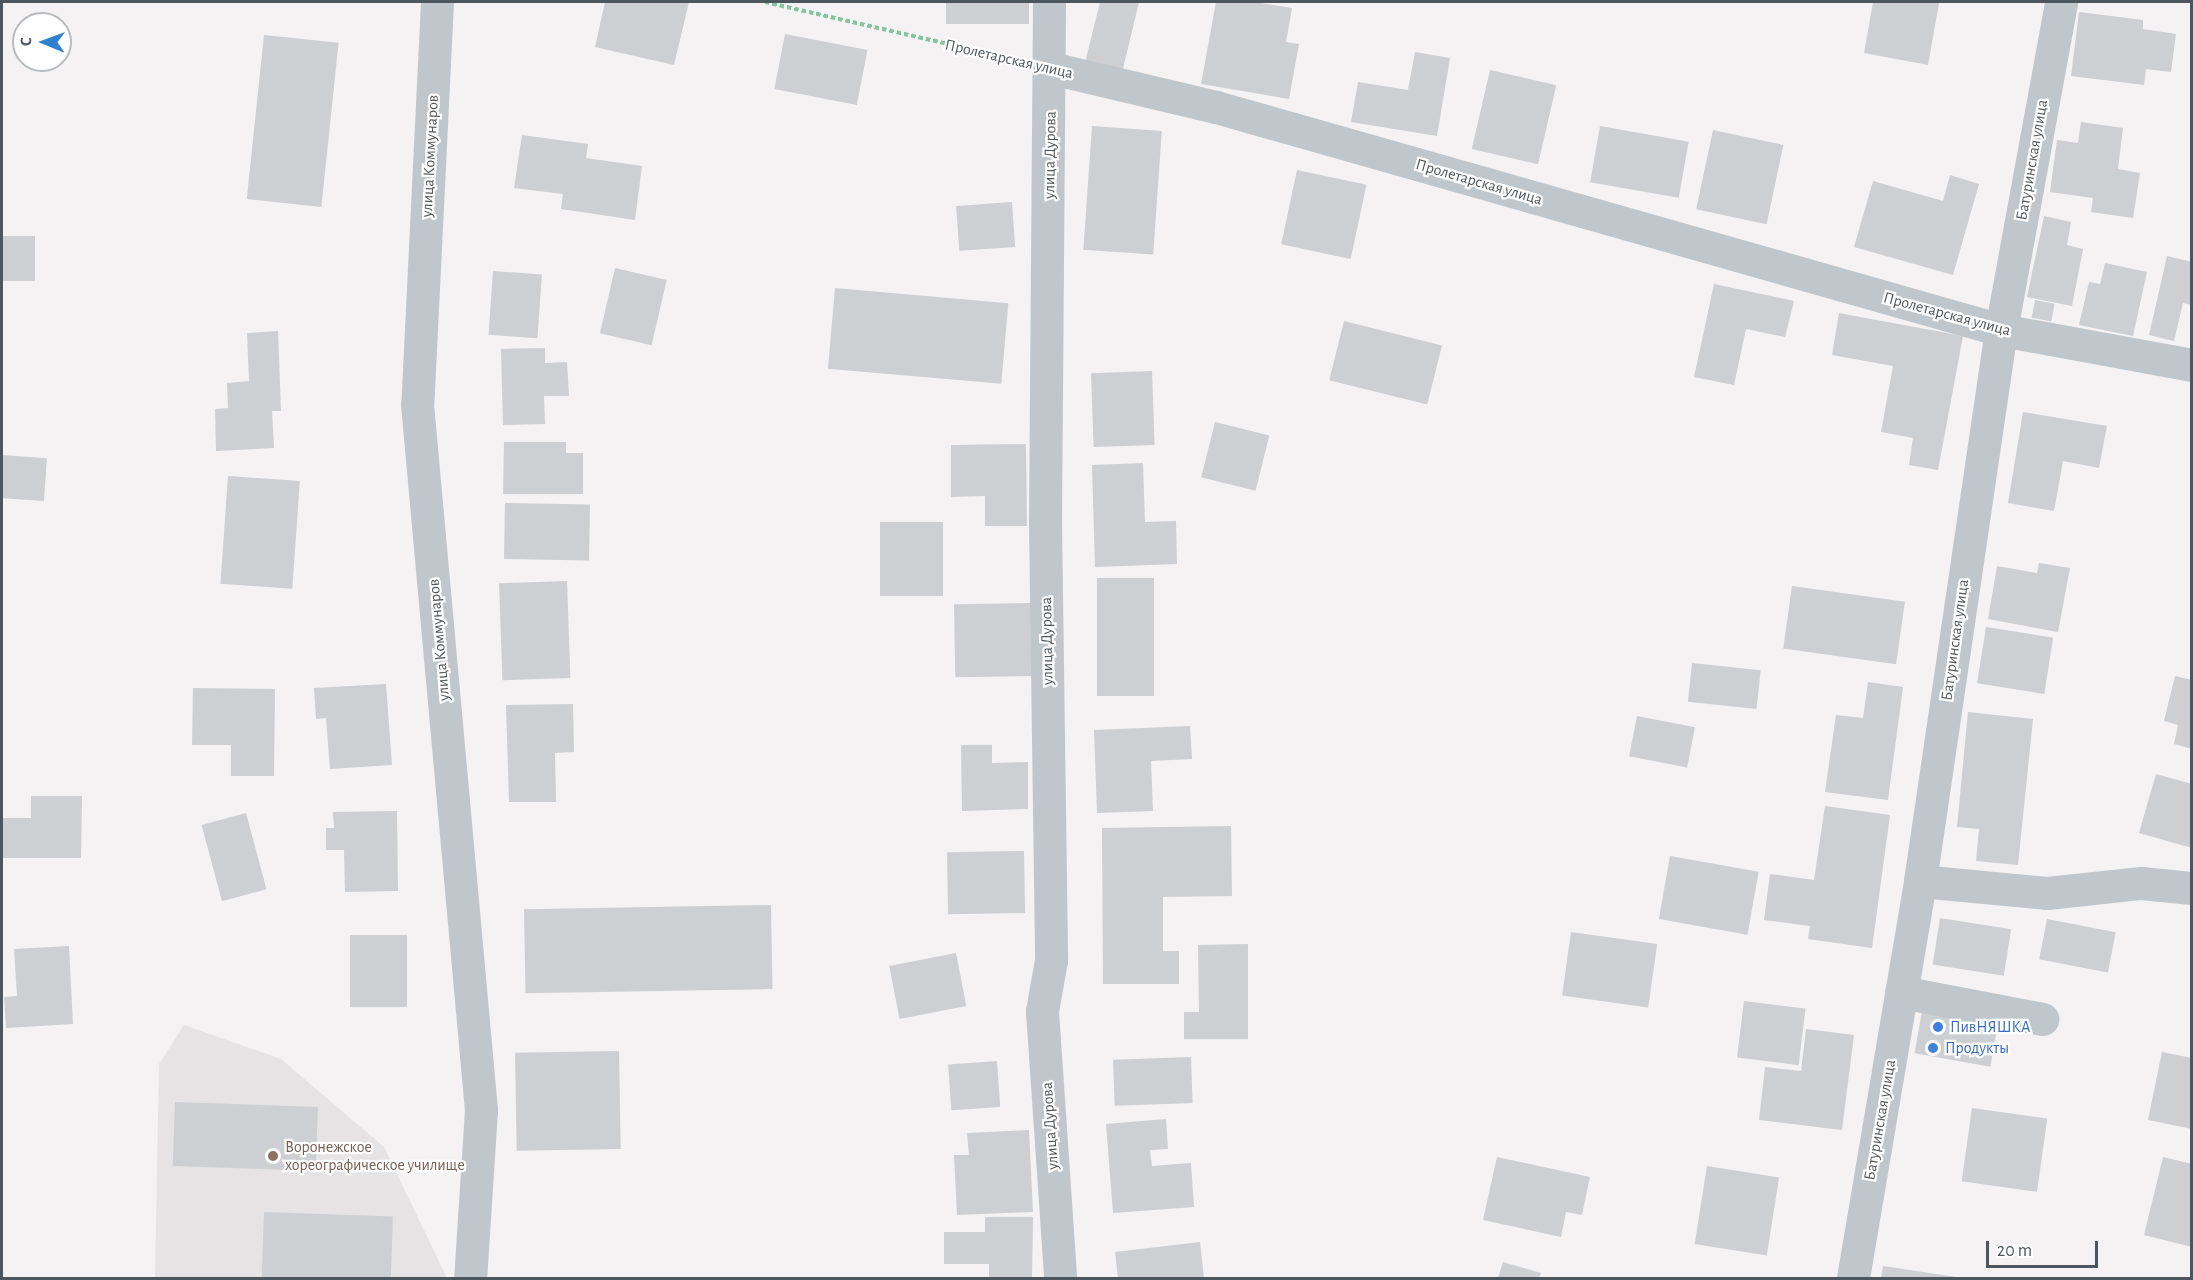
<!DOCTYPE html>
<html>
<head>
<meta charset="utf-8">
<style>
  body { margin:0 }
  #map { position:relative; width:2193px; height:1280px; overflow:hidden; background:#f4f2f2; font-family:"Alegreya Sans",sans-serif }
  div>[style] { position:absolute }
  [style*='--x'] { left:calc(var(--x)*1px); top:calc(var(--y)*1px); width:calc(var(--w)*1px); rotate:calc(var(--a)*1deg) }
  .education>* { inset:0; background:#e5e3e3 }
  .building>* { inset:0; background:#cdcfd3; transform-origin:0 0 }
  .path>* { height:4px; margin-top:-2px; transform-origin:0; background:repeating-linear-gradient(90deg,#82c59f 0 4.5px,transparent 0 7.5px) }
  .minor>* { height:33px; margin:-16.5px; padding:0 16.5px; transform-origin:16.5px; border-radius:16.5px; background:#bfc7cc }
  .dots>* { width:16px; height:16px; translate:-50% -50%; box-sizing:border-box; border:3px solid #fff; border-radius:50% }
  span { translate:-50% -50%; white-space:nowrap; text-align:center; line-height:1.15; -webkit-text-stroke:4.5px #fff; paint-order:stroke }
  .street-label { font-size:16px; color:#4c565d }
  .shop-label { font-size:16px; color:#366cbe }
  .left { translate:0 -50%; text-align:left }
  .education-label { font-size:16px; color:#785e54 }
  .frame { position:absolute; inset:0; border:3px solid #4c565d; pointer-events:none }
  .north { position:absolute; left:12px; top:12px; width:60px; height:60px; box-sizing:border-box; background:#fff; border:2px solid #b7bbbe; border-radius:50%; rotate:271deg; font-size:16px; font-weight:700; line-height:24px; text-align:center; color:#4c565d }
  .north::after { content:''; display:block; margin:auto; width:21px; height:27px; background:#3082d0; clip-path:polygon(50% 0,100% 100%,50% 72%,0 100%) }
  .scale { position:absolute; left:1986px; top:1241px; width:112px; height:27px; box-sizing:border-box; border:3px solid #4c565d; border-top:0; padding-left:8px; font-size:18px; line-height:21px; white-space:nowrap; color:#4c565d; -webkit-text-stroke:4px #fff; paint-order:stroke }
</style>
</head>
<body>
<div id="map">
  <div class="education">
    <i style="clip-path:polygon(184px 1025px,281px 1059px,384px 1147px,447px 1278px,155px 1278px,159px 1064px)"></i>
  </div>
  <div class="building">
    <i style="clip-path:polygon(605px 2px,689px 2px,674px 65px,595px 47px)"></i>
    <i style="left:946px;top:2px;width:83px;height:22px"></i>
    <i style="clip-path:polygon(1100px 2px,1139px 2px,1122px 73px,1085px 63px)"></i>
    <i style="clip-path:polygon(1216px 2px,1254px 2px,1292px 8px,1286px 42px,1299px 44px,1289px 99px,1201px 84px)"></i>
    <i style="clip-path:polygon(1873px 2px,1939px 3px,1928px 65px,1864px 53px)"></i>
    <i style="clip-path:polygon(2079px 12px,2143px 20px,2143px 29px,2176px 34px,2171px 72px,2146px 69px,2144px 85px,2071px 76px)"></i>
    <i style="left:785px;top:34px;width:84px;height:56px;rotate:11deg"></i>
    <i style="left:264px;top:35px;width:75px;height:165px;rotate:6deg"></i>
    <i style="clip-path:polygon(1415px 52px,1450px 58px,1437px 136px,1351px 122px,1358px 82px,1408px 90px)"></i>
    <i style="left:1490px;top:70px;width:68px;height:81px;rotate:13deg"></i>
    <i style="clip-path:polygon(2081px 122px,2123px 128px,2118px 169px,2140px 173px,2133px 218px,2091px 212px,2093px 198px,2050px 192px,2057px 140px,2078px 143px)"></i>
    <i style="left:1092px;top:126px;width:70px;height:124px;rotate:4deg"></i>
    <i style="left:1600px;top:126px;width:90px;height:57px;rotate:10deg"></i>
    <i style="left:1713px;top:130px;width:72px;height:81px;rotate:12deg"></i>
    <i style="clip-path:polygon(522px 135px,588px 144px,586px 158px,642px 166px,635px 220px,561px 209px,563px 194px,514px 188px)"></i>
    <i style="left:1297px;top:170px;width:71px;height:76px;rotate:12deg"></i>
    <i style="clip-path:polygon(1950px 175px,1979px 184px,1953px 275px,1854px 247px,1873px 181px,1943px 201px)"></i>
    <i style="left:1012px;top:202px;width:45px;height:56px;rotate:86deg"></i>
    <i style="clip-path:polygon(2044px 216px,2071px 222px,2067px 245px,2083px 249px,2072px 306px,2027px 297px)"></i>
    <i style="left:2px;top:236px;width:33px;height:45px"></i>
    <i style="clip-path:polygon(2167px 256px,2192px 262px,2192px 305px,2183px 303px,2174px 341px,2149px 335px)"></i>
    <i style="clip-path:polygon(2105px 263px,2147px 272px,2133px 336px,2079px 325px,2089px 282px,2100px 284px)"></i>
    <i style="left:615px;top:268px;width:53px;height:67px;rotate:13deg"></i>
    <i style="left:493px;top:271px;width:49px;height:64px;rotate:4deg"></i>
    <i style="clip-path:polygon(1714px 284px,1794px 301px,1785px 337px,1746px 329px,1734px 385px,1694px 377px)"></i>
    <i style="left:835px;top:288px;width:174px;height:81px;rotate:5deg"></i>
    <i style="left:2035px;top:300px;width:20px;height:18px;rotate:11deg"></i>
    <i style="clip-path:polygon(1839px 313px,1963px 336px,1938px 470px,1909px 465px,1913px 438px,1881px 432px,1893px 366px,1832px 355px)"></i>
    <i style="left:1344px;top:321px;width:101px;height:61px;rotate:14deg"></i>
    <i style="clip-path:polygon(278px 331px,281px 411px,272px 411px,274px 448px,216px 451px,215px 409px,228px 408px,227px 383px,249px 381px,247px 333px)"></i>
    <i style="clip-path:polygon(545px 348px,545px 363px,567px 362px,569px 396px,544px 396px,545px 424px,503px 425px,501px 349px)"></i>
    <i style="left:1152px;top:371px;width:74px;height:61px;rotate:88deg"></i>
    <i style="clip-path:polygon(2023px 412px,2107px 426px,2099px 468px,2063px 461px,2054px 511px,2008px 503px)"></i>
    <i style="left:1215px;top:422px;width:56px;height:57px;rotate:14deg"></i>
    <i style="clip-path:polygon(504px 442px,566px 442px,566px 453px,583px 453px,583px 494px,503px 494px)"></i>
    <i style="clip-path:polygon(1026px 444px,1027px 526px,985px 526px,985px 496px,951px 497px,951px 445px)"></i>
    <i style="left:2px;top:455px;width:45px;height:43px;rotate:4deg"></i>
    <i style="clip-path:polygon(1143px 463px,1145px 522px,1176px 521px,1177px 564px,1095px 567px,1092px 465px)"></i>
    <i style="left:228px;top:476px;width:72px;height:108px;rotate:4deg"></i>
    <i style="left:505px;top:503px;width:85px;height:56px;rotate:1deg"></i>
    <i style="left:880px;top:522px;width:63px;height:74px"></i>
    <i style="clip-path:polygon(2039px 563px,2070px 568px,2058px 632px,1988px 619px,1997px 566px,2037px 573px)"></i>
    <i style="left:1097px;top:578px;width:57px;height:118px"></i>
    <i style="left:567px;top:581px;width:97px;height:68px;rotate:88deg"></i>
    <i style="left:1792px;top:586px;width:114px;height:63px;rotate:8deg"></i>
    <i style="left:1031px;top:603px;width:73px;height:77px;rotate:89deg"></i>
    <i style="left:1986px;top:627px;width:68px;height:57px;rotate:9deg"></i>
    <i style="left:1692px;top:663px;width:69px;height:39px;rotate:6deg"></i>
    <i style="clip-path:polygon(2175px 676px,2192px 680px,2192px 749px,2174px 744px,2178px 725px,2164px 721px)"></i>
    <i style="clip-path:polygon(1868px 682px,1903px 687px,1888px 800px,1825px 792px,1836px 715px,1863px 718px)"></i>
    <i style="clip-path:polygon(386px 684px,392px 765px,330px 769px,326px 718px,316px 719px,314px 688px)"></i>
    <i style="clip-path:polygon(193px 688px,275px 689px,274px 776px,231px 776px,231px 745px,192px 745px)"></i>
    <i style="clip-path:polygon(573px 704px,574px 752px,555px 753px,556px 802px,509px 802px,506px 705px)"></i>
    <i style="clip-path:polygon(1968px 712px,2033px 719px,2018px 865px,1976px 861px,1979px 829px,1957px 827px)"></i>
    <i style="left:1637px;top:716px;width:59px;height:41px;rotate:11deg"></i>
    <i style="clip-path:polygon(1190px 726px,1192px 759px,1151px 761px,1153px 811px,1097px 813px,1094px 730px)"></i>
    <i style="clip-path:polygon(961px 745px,992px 745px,992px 763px,1028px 762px,1028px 809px,962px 811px)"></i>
    <i style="clip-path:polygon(2156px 774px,2192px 784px,2192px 848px,2139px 833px)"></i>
    <i style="clip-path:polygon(31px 796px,82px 796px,81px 858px,2px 858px,2px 818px,31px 818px)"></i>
    <i style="clip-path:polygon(1825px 806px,1890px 815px,1872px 948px,1808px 939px,1810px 926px,1764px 920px,1770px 874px,1814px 880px)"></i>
    <i style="clip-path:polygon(397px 811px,398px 891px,345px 892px,344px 850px,326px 850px,326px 828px,334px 828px,333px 812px)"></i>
    <i style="left:246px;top:813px;width:79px;height:46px;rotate:75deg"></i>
    <i style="clip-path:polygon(1231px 826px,1232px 896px,1163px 897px,1163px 951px,1179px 951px,1179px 984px,1103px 984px,1102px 828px)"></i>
    <i style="left:1024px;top:851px;width:62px;height:77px;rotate:89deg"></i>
    <i style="left:1670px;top:856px;width:90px;height:64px;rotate:10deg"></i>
    <i style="left:771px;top:905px;width:84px;height:247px;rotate:89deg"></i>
    <i style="left:1940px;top:918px;width:72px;height:47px;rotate:9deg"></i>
    <i style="left:2047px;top:919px;width:70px;height:41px;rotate:11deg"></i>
    <i style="left:1571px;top:932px;width:87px;height:64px;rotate:8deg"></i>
    <i style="left:350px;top:935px;width:57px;height:72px"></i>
    <i style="clip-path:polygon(1248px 944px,1248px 1039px,1184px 1039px,1184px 1012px,1199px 1012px,1198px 945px)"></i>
    <i style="clip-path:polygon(69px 946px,73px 1024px,6px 1028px,4px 997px,17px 996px,14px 949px)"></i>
    <i style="left:956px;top:953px;width:54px;height:68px;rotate:79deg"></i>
    <i style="left:1744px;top:1001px;width:62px;height:57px;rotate:7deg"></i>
    <i style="left:1922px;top:1011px;width:77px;height:43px;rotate:10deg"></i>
    <i style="clip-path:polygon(1806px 1029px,1854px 1035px,1842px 1130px,1759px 1120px,1765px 1067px,1801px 1071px)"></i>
    <i style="left:619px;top:1051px;width:98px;height:104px;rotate:89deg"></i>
    <i style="clip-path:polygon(2162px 1052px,2192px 1058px,2192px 1129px,2148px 1120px)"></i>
    <i style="left:1191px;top:1057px;width:46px;height:78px;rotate:88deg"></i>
    <i style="left:997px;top:1061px;width:46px;height:49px;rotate:86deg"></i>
    <i style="left:175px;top:1102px;width:143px;height:64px;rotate:2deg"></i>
    <i style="left:1972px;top:1108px;width:76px;height:74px;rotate:8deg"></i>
    <i style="clip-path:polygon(1166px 1119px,1168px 1149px,1150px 1150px,1152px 1166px,1191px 1163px,1194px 1207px,1113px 1213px,1106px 1124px)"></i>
    <i style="clip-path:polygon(1029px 1130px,1033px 1212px,957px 1215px,954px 1155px,969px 1155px,967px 1133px)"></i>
    <i style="clip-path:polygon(1497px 1157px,1590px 1177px,1582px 1215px,1566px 1212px,1561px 1237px,1483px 1220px)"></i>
    <i style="clip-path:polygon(2163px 1157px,2192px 1164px,2192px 1247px,2144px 1235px)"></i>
    <i style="left:1707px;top:1166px;width:73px;height:79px;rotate:9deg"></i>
    <i style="left:264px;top:1212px;width:129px;height:66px;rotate:2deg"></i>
    <i style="clip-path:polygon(985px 1217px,1033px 1217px,1032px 1278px,989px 1278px,989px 1264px,944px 1264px,944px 1232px,985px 1232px)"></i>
    <i style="clip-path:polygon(1200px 1242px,1204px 1278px,1118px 1278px,1115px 1252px)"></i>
    <i style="clip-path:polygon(1503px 1262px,1541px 1273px,1539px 1278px,1498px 1278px)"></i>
    <i style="clip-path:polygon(1883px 1266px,1956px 1277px,1956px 1278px,1881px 1278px)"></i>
  </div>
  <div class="path">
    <i style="--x:765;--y:2;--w:254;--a:12.9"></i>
  </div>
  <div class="minor">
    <i style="--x:437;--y:2;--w:402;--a:92.8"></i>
    <i style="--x:417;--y:404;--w:709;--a:84.82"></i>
    <i style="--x:481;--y:1110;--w:168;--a:93.7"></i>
    <i style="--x:1049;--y:2;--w:520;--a:90.44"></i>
    <i style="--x:1045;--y:522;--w:438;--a:89.2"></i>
    <i style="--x:1051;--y:960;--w:52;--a:100"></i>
    <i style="--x:1042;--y:1011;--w:268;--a:86.1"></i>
    <i style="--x:1051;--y:68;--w:170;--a:13.3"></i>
    <i style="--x:1216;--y:107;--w:816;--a:15.86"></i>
    <i style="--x:2001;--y:330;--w:194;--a:10.4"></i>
    <i style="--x:1920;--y:881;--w:128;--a:5.4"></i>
    <i style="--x:2047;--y:893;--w:95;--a:-6.1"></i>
    <i style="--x:2141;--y:883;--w:51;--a:5.6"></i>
    <i style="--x:1901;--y:992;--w:144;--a:10.8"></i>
    <i style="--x:1853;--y:1278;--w:403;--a:-80.4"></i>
    <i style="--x:1920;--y:881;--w:557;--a:-81.64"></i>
    <i style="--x:2001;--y:330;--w:333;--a:-79.6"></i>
  </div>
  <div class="dots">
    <i style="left:1938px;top:1027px;background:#3f7fe0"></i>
    <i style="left:1933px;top:1048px;background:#3f7fe0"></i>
    <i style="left:273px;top:1156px;background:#8d6e63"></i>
  </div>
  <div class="street-label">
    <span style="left:1009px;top:59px;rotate:13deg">Пролетарская улица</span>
    <span style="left:1050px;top:155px;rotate:-89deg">улица Дурова</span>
    <span style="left:430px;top:156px;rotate:-87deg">улица Коммунаров</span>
    <span style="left:2032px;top:160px;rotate:-80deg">Батуринская улица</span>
    <span style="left:1479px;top:182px;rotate:16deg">Пролетарская улица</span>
    <span style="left:1947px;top:314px;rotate:15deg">Пролетарская улица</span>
    <span style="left:439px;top:640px;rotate:-95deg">улица Коммунаров</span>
    <span style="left:1955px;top:640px;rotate:-82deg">Батуринская улица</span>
    <span style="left:1047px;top:641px;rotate:-91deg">улица Дурова</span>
    <span style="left:1880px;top:1120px;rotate:-80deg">Батуринская улица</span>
    <span style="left:1050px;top:1126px;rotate:-94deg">улица Дурова</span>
  </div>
  <div class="shop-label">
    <span class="left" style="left:1950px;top:1027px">ПивНЯШКА</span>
    <span class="left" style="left:1945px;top:1048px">Продукты</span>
  </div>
  <div class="education-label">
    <span class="left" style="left:285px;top:1156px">Воронежское<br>хореографическое училище</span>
  </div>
  <div class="frame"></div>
  <div class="north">С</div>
  <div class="scale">20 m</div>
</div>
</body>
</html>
